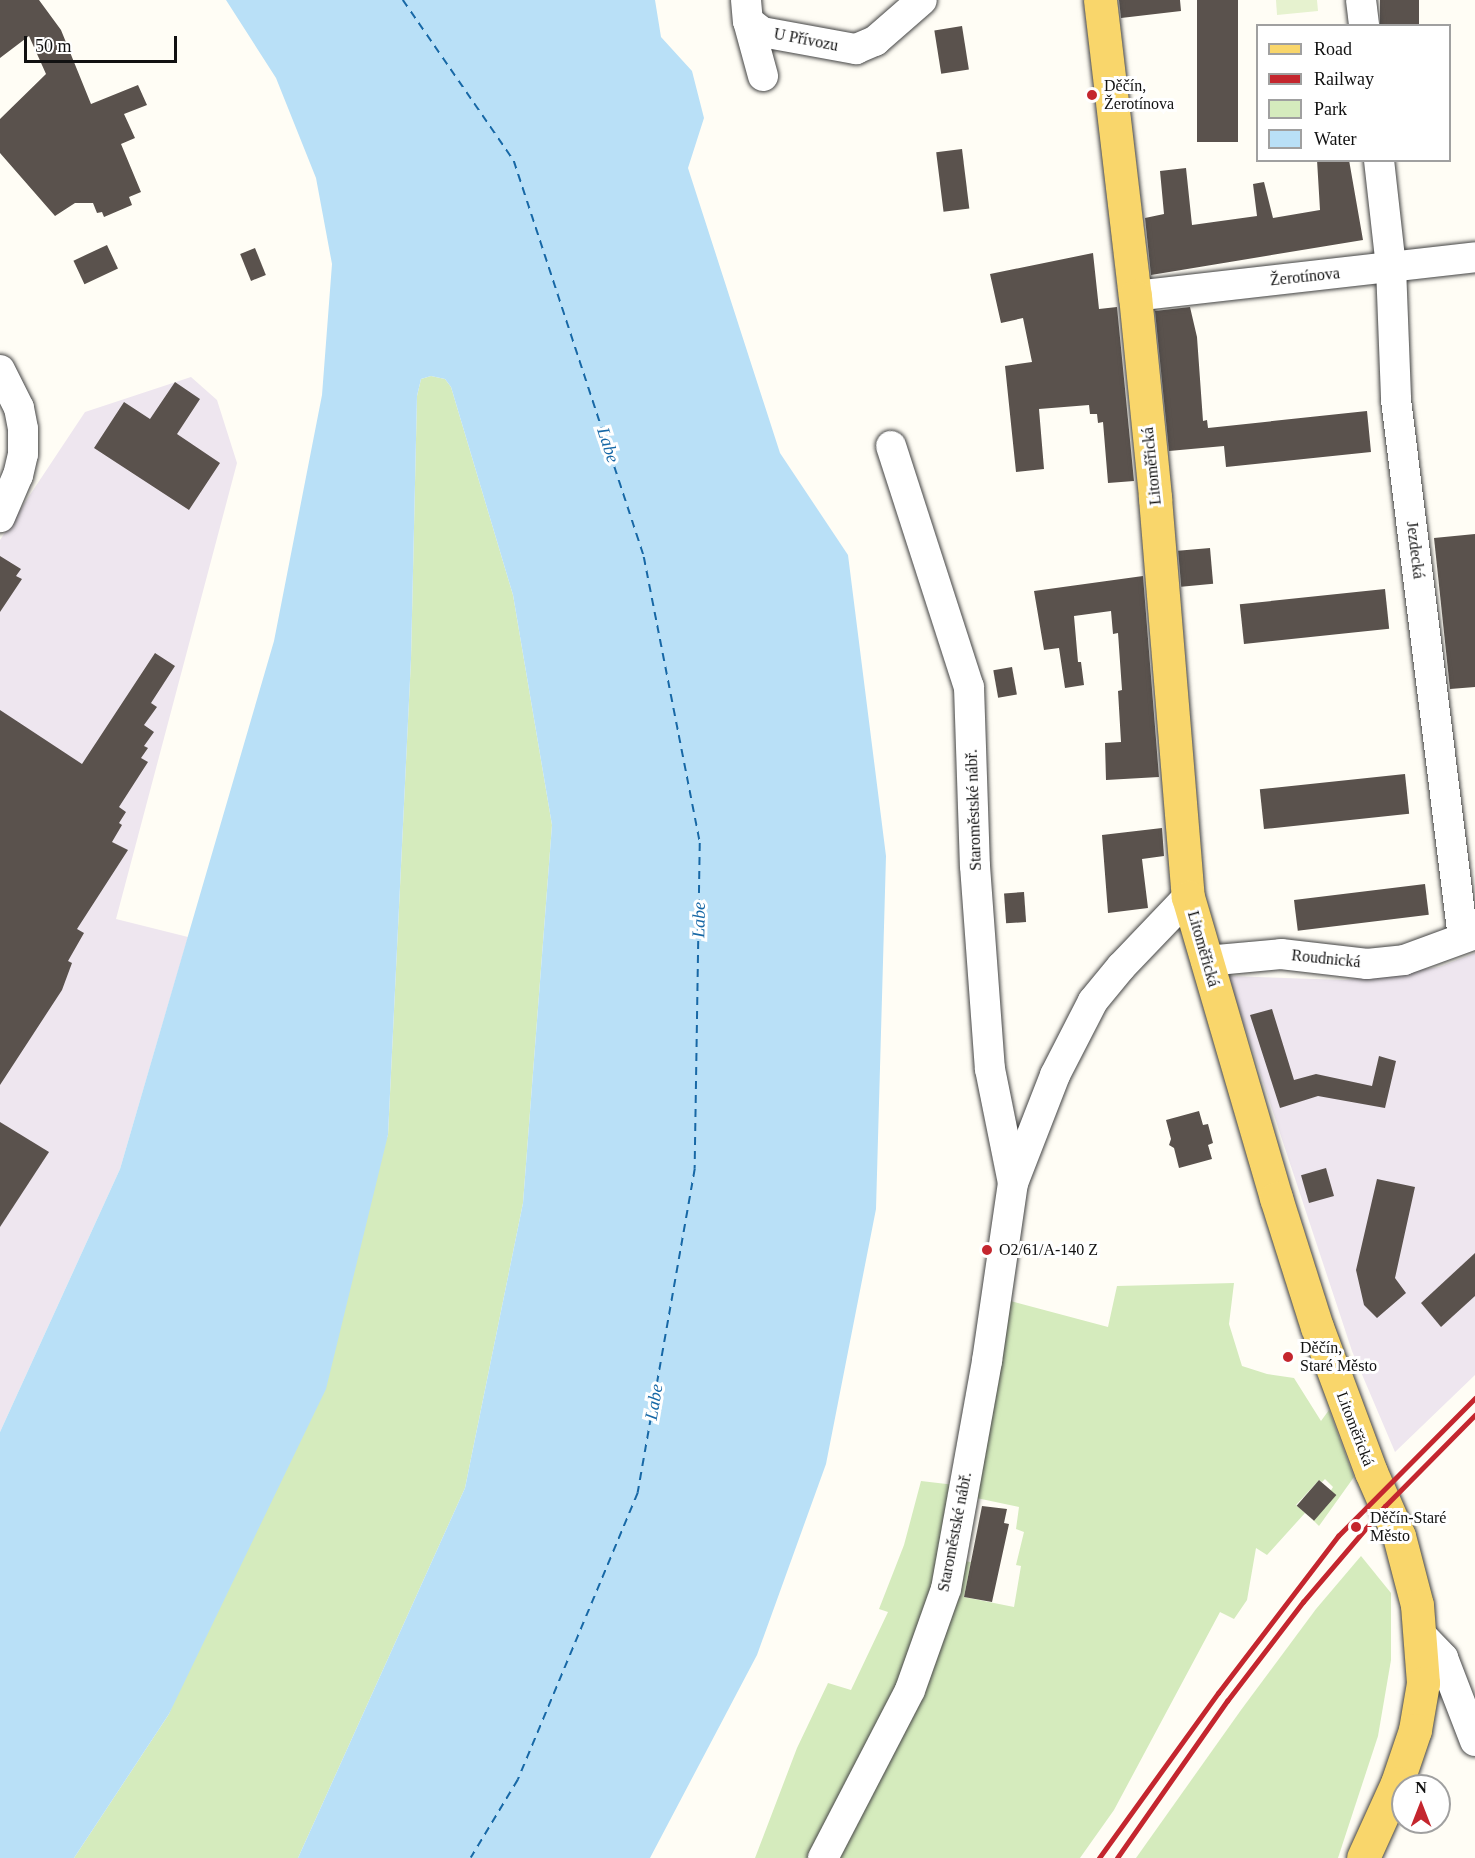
<!DOCTYPE html>
<html>
<head>
<meta charset="utf-8">
<style>
  body { margin:0 }
  #map { position:relative; width:1475px; height:1858px; overflow:hidden; background:#fffdf5; font-family:Georgia,serif }
  div>[style] { position:absolute }
  [style*='--x'] { left:calc(var(--x)*1px); top:calc(var(--y)*1px); width:calc(var(--w)*1px); rotate:calc(var(--a)*1deg) }
  .industrial>* { inset:0; background:#eee6ef }
  .green>* { inset:0; background:#d5ebbd }
  .pitch>* { inset:0; background:#e6f2cf }
  .water>* { inset:0; background:#b9e0f7 }
  .ferry>* { height:1.5px; margin-top:-0.75px; transform-origin:0; background:repeating-linear-gradient(90deg,#1768a6 0 8px,transparent 0 14px) }
  .building>* { inset:0; background:#5a524d; transform-origin:0 0 }
  .roads { filter:drop-shadow(0 0 2px #444) drop-shadow(0 0 2px #444) }
  .minor>* { height:30px; margin:-15px; padding:0 15px; transform-origin:15px; border-radius:15px; background:#fff }
  .major>* { height:33px; margin:-16.5px; padding:0 16.5px; transform-origin:16.5px; border-radius:16.5px; background:#f9d66b }
  .rail>* { height:4.5px; margin:-2.25px; padding:0 2.25px; transform-origin:2.25px; border-radius:2.25px; background:#c4262e }
  .dots>* { width:16px; height:16px; translate:-50% -50%; box-sizing:border-box; border:3px solid #fff; border-radius:50% }
  span { translate:-50% -50%; white-space:nowrap; text-align:center; line-height:1.15; -webkit-text-stroke:6px #fff; paint-order:stroke }
  .street-label { font-size:16px; color:#111 }
  .poi-label { font-size:16px; color:#111 }
  .left { translate:0 -50%; text-align:left }
  .water-label { font-size:18px; color:#1768a6; font-style:italic }
  .legend { position:absolute; left:1256px; top:24px; width:195px; height:138px; box-sizing:border-box; background:#fff; border:2px solid #a0a0a0; margin:0; padding:8px 10px; list-style:none; font-size:18px; color:#111 }
  .legend li { display:flex; align-items:center; gap:12px; height:30px }
  .legend b { width:30px; border:2px solid #a0a0a0 }
  .north { position:absolute; left:1391px; top:1774px; width:60px; height:60px; box-sizing:border-box; background:#fff; border:2px solid #a0a0a0; border-radius:50%; rotate:0deg; font-size:16px; font-weight:700; line-height:24px; text-align:center; color:#111 }
  .north::after { content:''; display:block; margin:auto; width:21px; height:27px; background:#c4262e; clip-path:polygon(50% 0,100% 100%,50% 72%,0 100%) }
  .scale { position:absolute; left:24px; top:36px; width:153px; height:27px; box-sizing:border-box; border:3px solid #111; border-top:0; padding-left:8px; font-size:18px; line-height:21px; white-space:nowrap; color:#111; -webkit-text-stroke:4px #fff; paint-order:stroke }
</style>
</head>
<body>
<div id="map">
  <div class="industrial">
    <i style="clip-path:polygon(191px 377px,217px 400px,237px 463px,116px 919px,188px 937px,120px 1169px,0 1432px,0 540px,85px 412px)"></i>
    <i style="clip-path:polygon(1475px 953px,1475px 1375px,1395px 1452px,1352px 1351px,1228px 976px,1345px 980px,1439px 967px)"></i>
  </div>
  <div class="green">
    <i style="clip-path:polygon(431px 376px,445px 379px,451px 387px,513px 595px,552px 825px,523px 1203px,465px 1488px,298px 1858px,74px 1858px,169px 1714px,388px 1135px,411px 659px,417px 396px,421px 379px)"></i>
    <i style="clip-path:polygon(1234px 1283px,1229px 1324px,1242px 1366px,1267px 1374px,1294px 1378px,1321px 1421px,1329px 1410px,1354px 1477px,1319px 1526px,1313px 1520px,1333px 1487px,1325px 1479px,1322px 1482px,1319px 1480px,1296px 1505px,1305px 1513px,1267px 1555px,1256px 1548px,1247px 1600px,1234px 1619px,1220px 1612px,1114px 1810px,1080px 1858px,830px 1858px,932px 1674px,927px 1671px,954px 1560px,971px 1562px,964px 1597px,1014px 1607px,1021px 1566px,1016px 1565px,1024px 1532px,1016px 1529px,1019px 1507px,967px 1496px,1007px 1300px,1108px 1327px,1117px 1286px)"></i>
    <i style="clip-path:polygon(921px 1481px,955px 1485px,926px 1628px,815px 1858px,755px 1858px,797px 1748px,828px 1683px,851px 1690px,888px 1612px,879px 1609px,904px 1545px)"></i>
    <i style="clip-path:polygon(1361px 1556px,1391px 1593px,1391px 1660px,1378px 1736px,1338px 1858px,1136px 1858px,1241px 1710px,1316px 1609px)"></i>
  </div>
  <div class="pitch">
    <i style="clip-path:polygon(1276px 0,1317px 0,1318px 11px,1277px 15px)"></i>
  </div>
  <div class="water">
    <i style="clip-path:polygon(226px 0,655px 0,661px 37px,692px 71px,704px 118px,688px 168px,780px 453px,848px 555px,886px 856px,876px 1209px,826px 1464px,757px 1655px,650px 1858px,298px 1858px,465px 1488px,523px 1203px,552px 825px,513px 595px,451px 387px,445px 379px,431px 376px,421px 379px,417px 396px,411px 659px,388px 1135px,326px 1389px,169px 1714px,74px 1858px,0 1858px,0 1432px,120px 1169px,274px 641px,322px 395px,332px 264px,316px 178px,276px 78px)"></i>
  </div>
  <div class="ferry">
    <i style="--x:403;--y:0;--w:196;--a:55.4"></i>
    <i style="--x:514;--y:161;--w:417;--a:71.8"></i>
    <i style="--x:644;--y:557;--w:291;--a:78.9"></i>
    <i style="--x:700;--y:843;--w:326;--a:90.9"></i>
    <i style="--x:695;--y:1169;--w:329;--a:100"></i>
    <i style="--x:638;--y:1493;--w:311;--a:112.7"></i>
    <i style="--x:518;--y:1780;--w:91;--a:121.1"></i>
  </div>
  <div class="building">
    <i style="clip-path:polygon(0 0,39px 0,61px 30px,91px 104px,138px 85px,147px 105px,124px 114px,135px 138px,121px 144px,141px 192px,129px 197px,132px 205px,104px 217px,102px 212px,97px 213px,93px 203px,75px 203px,55px 216px,0 153px,0 119px,46px 74px,29px 36px,0 58px)"></i>
    <i style="clip-path:polygon(1119px 0,1180px 0,1181px 11px,1121px 18px)"></i>
    <i style="left:1197px;top:0;width:41px;height:142px"></i>
    <i style="left:1380px;top:0;width:39px;height:26px"></i>
    <i style="left:962px;top:26px;width:44px;height:28px;rotate:81deg"></i>
    <i style="left:962px;top:149px;width:60px;height:26px;rotate:83deg"></i>
    <i style="clip-path:polygon(1317px 160px,1349px 160px,1363px 240px,1151px 275px,1145px 218px,1164px 214px,1160px 171px,1186px 168px,1192px 225px,1257px 216px,1253px 184px,1264px 182px,1273px 218px,1320px 210px)"></i>
    <i style="left:107px;top:245px;width:26px;height:37px;rotate:65deg"></i>
    <i style="left:255px;top:248px;width:29px;height:16px;rotate:68deg"></i>
    <i style="clip-path:polygon(1093px 253px,1099px 309px,1117px 307px,1134px 481px,1108px 483px,1103px 422px,1098px 423px,1097px 414px,1090px 414px,1089px 405px,1039px 409px,1044px 469px,1016px 472px,1005px 366px,1032px 362px,1023px 318px,1001px 323px,990px 274px)"></i>
    <i style="clip-path:polygon(1190px 307px,1197px 337px,1203px 421px,1207px 420px,1208px 428px,1367px 411px,1371px 452px,1226px 467px,1224px 446px,1169px 451px,1155px 311px)"></i>
    <i style="clip-path:polygon(175px 382px,200px 399px,177px 434px,220px 463px,189px 510px,94px 448px,124px 402px,150px 419px)"></i>
    <i style="clip-path:polygon(1475px 534px,1475px 687px,1450px 689px,1434px 538px)"></i>
    <i style="left:1210px;top:548px;width:36px;height:32px;rotate:85deg"></i>
    <i style="clip-path:polygon(0 556px,21px 569px,16px 576px,22px 579px,0 612px)"></i>
    <i style="clip-path:polygon(1143px 576px,1159px 777px,1106px 780px,1105px 743px,1121px 742px,1118px 691px,1122px 690px,1118px 633px,1113px 634px,1111px 611px,1074px 616px,1078px 662px,1081px 662px,1084px 685px,1065px 688px,1059px 648px,1044px 650px,1034px 591px)"></i>
    <i style="left:1385px;top:589px;width:40px;height:146px;rotate:84deg"></i>
    <i style="clip-path:polygon(155px 653px,175px 666px,151px 703px,157px 707px,144px 725px,154px 732px,144px 746px,148px 748px,141px 758px,148px 762px,119px 807px,126px 812px,119px 823px,122px 825px,112px 842px,128px 850px,77px 929px,84px 933px,68px 961px,72px 963px,62px 990px,0 1085px,0 710px,82px 764px)"></i>
    <i style="left:1012px;top:667px;width:28px;height:19px;rotate:80deg"></i>
    <i style="left:1405px;top:774px;width:40px;height:146px;rotate:84deg"></i>
    <i style="clip-path:polygon(1162px 828px,1164px 856px,1142px 859px,1148px 908px,1108px 913px,1102px 835px)"></i>
    <i style="left:1425px;top:884px;width:31px;height:132px;rotate:83deg"></i>
    <i style="left:1024px;top:892px;width:30px;height:20px;rotate:86deg"></i>
    <i style="clip-path:polygon(1272px 1009px,1294px 1080px,1316px 1074px,1372px 1086px,1379px 1056px,1396px 1061px,1385px 1108px,1318px 1096px,1280px 1108px,1250px 1015px)"></i>
    <i style="clip-path:polygon(1199px 1111px,1203px 1125px,1208px 1124px,1213px 1143px,1208px 1145px,1212px 1159px,1179px 1168px,1174px 1148px,1169px 1145px,1171px 1139px,1166px 1120px)"></i>
    <i style="clip-path:polygon(0 1122px,49px 1152px,0 1227px)"></i>
    <i style="left:1326px;top:1168px;width:29px;height:26px;rotate:74deg"></i>
    <i style="clip-path:polygon(1377px 1179px,1415px 1187px,1395px 1278px,1406px 1293px,1377px 1318px,1364px 1305px,1356px 1270px)"></i>
    <i style="clip-path:polygon(1475px 1253px,1475px 1296px,1441px 1327px,1421px 1303px)"></i>
    <i style="left:1319px;top:1480px;width:23px;height:34px;rotate:41deg"></i>
    <i style="clip-path:polygon(982px 1506px,1007px 1509px,1004px 1523px,1009px 1524px,992px 1602px,964px 1597px)"></i>
  </div>
  <div class="roads">
    <div class="minor">
      <i style="--x:746;--y:0;--w:21;--a:85"></i>
      <i style="--x:748;--y:21;--w:57;--a:74.7"></i>
      <i style="--x:1361;--y:0;--w:26;--a:83"></i>
      <i style="--x:748;--y:21;--w:18;--a:38"></i>
      <i style="--x:762;--y:32;--w:96;--a:10.3"></i>
      <i style="--x:856;--y:49;--w:21;--a:-23"></i>
      <i style="--x:875;--y:41;--w:62;--a:-41.1"></i>
      <i style="--x:1379;--y:160;--w:108;--a:83.6"></i>
      <i style="--x:1391;--y:267;--w:133;--a:87.8"></i>
      <i style="--x:1396;--y:400;--w:542;--a:82.9"></i>
      <i style="--x:1135;--y:296;--w:342;--a:-6.5"></i>
      <i style="--x:0;--y:370;--w:42;--a:63.4"></i>
      <i style="--x:19;--y:408;--w:21;--a:79"></i>
      <i style="--x:23;--y:429;--w:25;--a:90"></i>
      <i style="--x:23;--y:454;--w:22;--a:103"></i>
      <i style="--x:18;--y:475;--w:46;--a:113.2"></i>
      <i style="--x:891;--y:446;--w:253;--a:72.1"></i>
      <i style="--x:969;--y:687;--w:179;--a:88.1"></i>
      <i style="--x:975;--y:866;--w:204;--a:85.8"></i>
      <i style="--x:990;--y:1069;--w:116;--a:78.6"></i>
      <i style="--x:1206;--y:961;--w:75;--a:-5.3"></i>
      <i style="--x:1281;--y:954;--w:87;--a:6.6"></i>
      <i style="--x:1367;--y:964;--w:37;--a:-6"></i>
      <i style="--x:1404;--y:960;--w:76;--a:-20.1"></i>
      <i style="--x:1421;--y:1635;--w:32;--a:46"></i>
      <i style="--x:1443;--y:1658;--w:89;--a:68.9"></i>
      <i style="--x:823;--y:1858;--w:189;--a:-62.6"></i>
      <i style="--x:910;--y:1690;--w:107;--a:-70.4"></i>
      <i style="--x:946;--y:1589;--w:232;--a:-79.8"></i>
      <i style="--x:987;--y:1361;--w:180;--a:-81.7"></i>
      <i style="--x:1013;--y:1183;--w:116;--a:-68.7"></i>
      <i style="--x:1055;--y:1075;--w:83;--a:-62.8"></i>
      <i style="--x:1093;--y:1001;--w:44;--a:-50.5"></i>
      <i style="--x:1121;--y:967;--w:97;--a:-46.3"></i>
    </div>
    <div class="major">
      <i style="--x:1100;--y:0;--w:298;--a:83.3"></i>
      <i style="--x:1135;--y:296;--w:203;--a:84.3"></i>
      <i style="--x:1155;--y:498;--w:400;--a:85.3"></i>
      <i style="--x:1188;--y:897;--w:314;--a:73.7"></i>
      <i style="--x:1276;--y:1198;--w:135;--a:72.4"></i>
      <i style="--x:1317;--y:1327;--w:155;--a:69.6"></i>
      <i style="--x:1371;--y:1472;--w:70;--a:66.4"></i>
      <i style="--x:1399;--y:1536;--w:71;--a:75.4"></i>
      <i style="--x:1417;--y:1605;--w:78;--a:85.6"></i>
      <i style="--x:1423;--y:1683;--w:48;--a:99.7"></i>
      <i style="--x:1415;--y:1730;--w:56;--a:108.8"></i>
      <i style="--x:1397;--y:1783;--w:82;--a:114.4"></i>
    </div>
  </div>
  <div class="rail">
    <i style="--x:1099;--y:1858;--w:203;--a:-54.2"></i>
    <i style="--x:1218;--y:1693;--w:198;--a:-52.6"></i>
    <i style="--x:1338;--y:1536;--w:194;--a:-45.2"></i>
    <i style="--x:1117;--y:1858;--w:192;--a:-55"></i>
    <i style="--x:1227;--y:1701;--w:125;--a:-52.5"></i>
    <i style="--x:1303;--y:1602;--w:126;--a:-49.5"></i>
    <i style="--x:1385;--y:1506;--w:128;--a:-45.3"></i>
  </div>
  <div class="dots">
    <i style="left:1092px;top:95px;background:#c4262e"></i>
    <i style="left:987px;top:1250px;background:#c4262e"></i>
    <i style="left:1288px;top:1357px;background:#c4262e"></i>
    <i style="left:1356px;top:1527px;background:#c4262e"></i>
  </div>
  <div class="street-label">
    <span style="left:806px;top:40px;rotate:11deg">U Přívozu</span>
    <span style="left:1305px;top:277px;rotate:-6deg">Žerotínova</span>
    <span style="left:1152px;top:466px;rotate:-96deg">Litoměřická</span>
    <span style="left:1415px;top:550px;rotate:83deg">Jezdecká</span>
    <span style="left:974px;top:810px;rotate:-92deg">Staroměstské nábř.</span>
    <span style="left:1203px;top:949px;rotate:74deg">Litoměřická</span>
    <span style="left:1326px;top:959px;rotate:6deg">Roudnická</span>
    <span style="left:1355px;top:1429px;rotate:69deg">Litoměřická</span>
    <span style="left:955px;top:1532px;rotate:-79deg">Staroměstské nábř.</span>
  </div>
  <div class="poi-label">
    <span class="left" style="left:1104px;top:95px">Děčín,<br>Žerotínova</span>
    <span class="left" style="left:999px;top:1250px">O2/61/A-140 Z</span>
    <span class="left" style="left:1300px;top:1357px">Děčín,<br>Staré Město</span>
    <span class="left" style="left:1370px;top:1527px">Děčín-Staré<br>Město</span>
  </div>
  <div class="water-label">
    <span style="left:608px;top:445px;rotate:72deg">Labe</span>
    <span style="left:699px;top:920px;rotate:-89deg">Labe</span>
    <span style="left:654px;top:1402px;rotate:-80deg">Labe</span>
  </div>
  <ul class="legend">
  <li><b style="height:8px;background:#f9d66b"></b>Road</li>
  <li><b style="height:8px;background:#c4262e"></b>Railway</li>
  <li><b style="height:16px;background:#d5ebbd"></b>Park</li>
  <li><b style="height:16px;background:#b9e0f7"></b>Water</li>
  </ul>
  <div class="north">N</div>
  <div class="scale">50 m</div>
</div>
</body>
</html>
